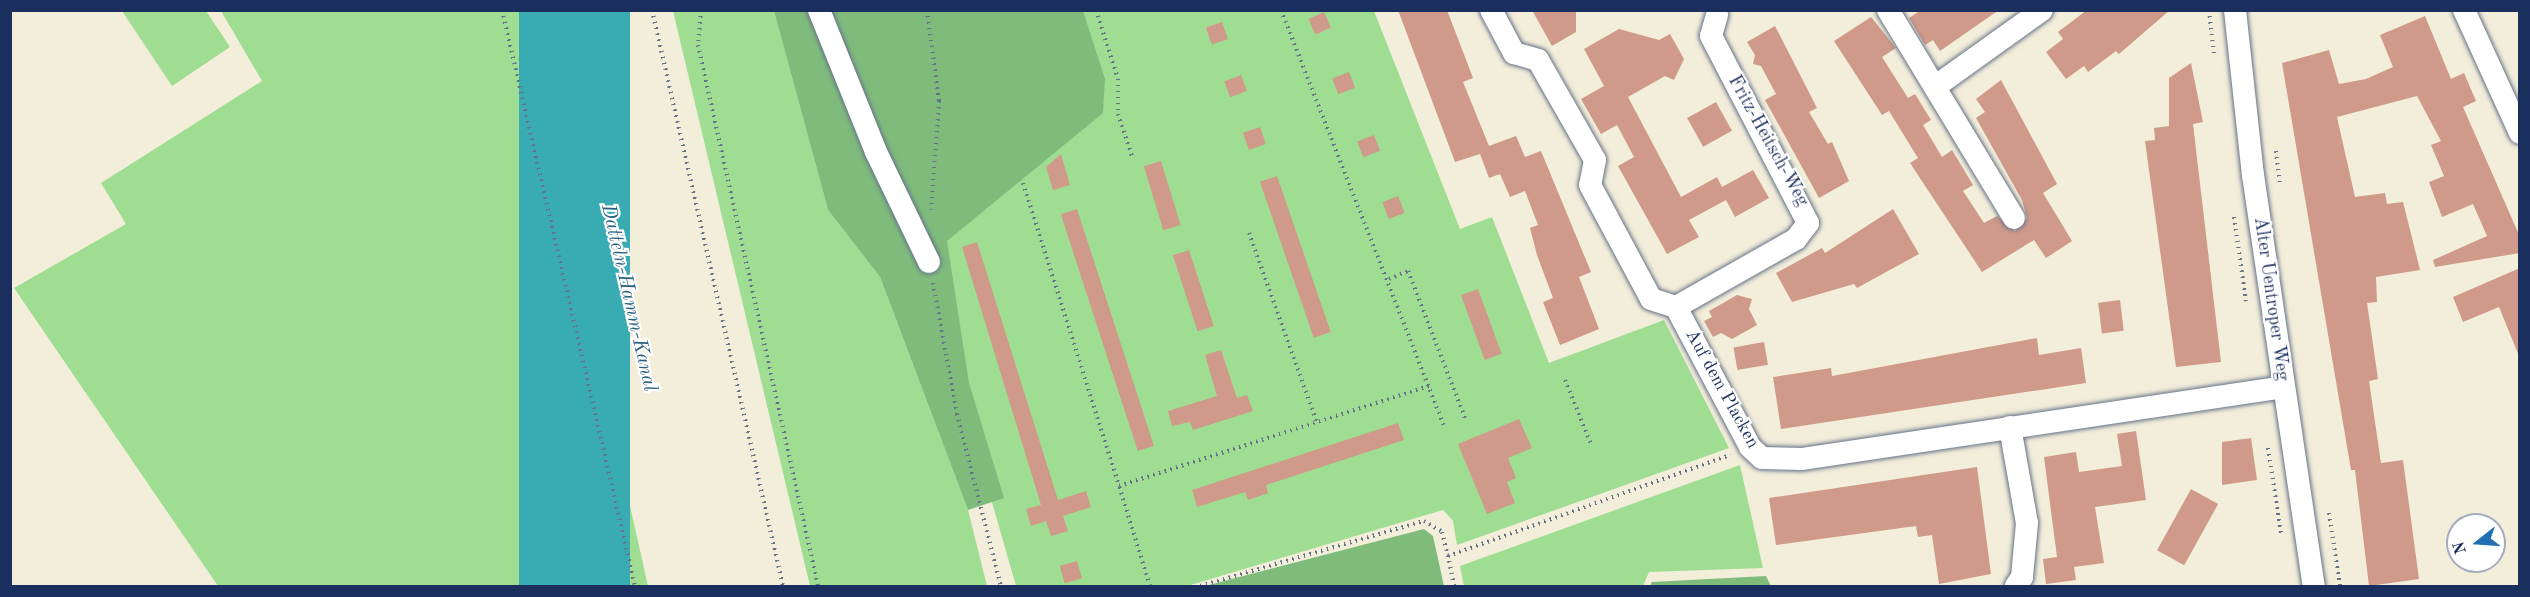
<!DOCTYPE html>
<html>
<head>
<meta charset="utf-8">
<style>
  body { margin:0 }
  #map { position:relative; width:2530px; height:597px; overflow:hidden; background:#f2eeda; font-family:"Old Standard TT",serif }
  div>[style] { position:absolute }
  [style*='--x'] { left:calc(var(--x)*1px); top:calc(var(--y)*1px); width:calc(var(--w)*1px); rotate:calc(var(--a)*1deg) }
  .green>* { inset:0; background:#9fdd92 }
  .forest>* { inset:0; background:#7fbc7c }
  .water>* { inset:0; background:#39abb3; transform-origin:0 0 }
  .building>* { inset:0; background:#cf9a89; transform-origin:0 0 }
  .path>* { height:4px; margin-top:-2px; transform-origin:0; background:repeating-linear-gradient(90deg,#667289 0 1.5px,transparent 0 6px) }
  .roads { filter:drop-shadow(0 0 2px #667289) drop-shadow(0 0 2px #667289) }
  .minor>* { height:22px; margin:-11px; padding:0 11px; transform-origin:11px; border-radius:11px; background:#fff }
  span { translate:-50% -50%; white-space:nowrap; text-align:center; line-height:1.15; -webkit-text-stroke:4.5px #fff; paint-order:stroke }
  .street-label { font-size:18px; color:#1b2f5e }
  .water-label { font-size:20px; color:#276180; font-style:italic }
  .frame { position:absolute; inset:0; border:12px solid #1b2f5e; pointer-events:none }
  .north { position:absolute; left:2446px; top:513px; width:60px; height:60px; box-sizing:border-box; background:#fff; border:2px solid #a4acbf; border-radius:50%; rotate:253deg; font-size:16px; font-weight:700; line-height:24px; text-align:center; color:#1b2f5e }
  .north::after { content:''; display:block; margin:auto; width:21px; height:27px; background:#1f6fb2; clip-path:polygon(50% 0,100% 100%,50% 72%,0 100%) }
</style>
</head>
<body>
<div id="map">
  <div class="green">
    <i style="clip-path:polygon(122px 11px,206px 11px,230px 47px,172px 86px)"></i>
    <i style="clip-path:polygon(221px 11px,519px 11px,648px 586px,218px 586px,14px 288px,126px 224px,101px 183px,262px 81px)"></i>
    <i style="clip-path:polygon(673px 11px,774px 11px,828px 210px,880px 277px,968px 510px,987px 586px,810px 586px)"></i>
    <i style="clip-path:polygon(829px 11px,1374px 11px,1460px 229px,1492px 217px,1549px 363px,1664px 320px,1729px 448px,1457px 545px,1453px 521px,1443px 510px,1187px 586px,1016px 586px,965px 408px)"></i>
    <i style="clip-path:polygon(1740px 465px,1763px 568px,1649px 572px,1643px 586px,1464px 586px,1460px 566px)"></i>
  </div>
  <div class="forest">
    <i style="clip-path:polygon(774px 11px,1083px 11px,1105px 79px,1103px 113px,947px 241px,969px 383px,1004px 498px,968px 510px,880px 277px,828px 210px)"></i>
    <i style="clip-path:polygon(1424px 529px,1433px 536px,1444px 586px,1205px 586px)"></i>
    <i style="clip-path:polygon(1766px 576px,1771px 586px,1650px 586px,1652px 582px)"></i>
  </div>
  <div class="water">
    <i style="left:519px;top:11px;width:111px;height:589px"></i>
  </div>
  <div class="building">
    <i style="clip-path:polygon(1398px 10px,1447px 10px,1473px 78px,1463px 82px,1489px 146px,1516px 136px,1525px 157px,1541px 151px,1591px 272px,1579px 277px,1599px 329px,1560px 345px,1543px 302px,1553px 298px,1537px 255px,1530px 228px,1538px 225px,1525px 191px,1510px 197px,1500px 174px,1489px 178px,1480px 154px,1455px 162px)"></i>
    <i style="clip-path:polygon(1532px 10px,1576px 10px,1576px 32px,1552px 46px)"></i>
    <i style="clip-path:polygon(1921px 10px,1999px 10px,1940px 51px,1933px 40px,1925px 45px,1909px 18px)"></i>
    <i style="clip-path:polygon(2087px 10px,2170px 10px,2119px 54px,2116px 51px,2088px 72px,2084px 66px,2066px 79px,2046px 52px,2063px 39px,2058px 32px)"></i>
    <i style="left:1324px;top:12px;width:17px;height:17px;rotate:66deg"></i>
    <i style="clip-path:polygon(2425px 16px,2451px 79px,2464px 73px,2476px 101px,2463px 107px,2520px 237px,2520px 253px,2435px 267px,2433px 260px,2487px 236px,2473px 204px,2442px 217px,2429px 182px,2444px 176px,2431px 145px,2441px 141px,2417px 96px,2337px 117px,2355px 197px,2385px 193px,2387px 204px,2403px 202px,2420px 270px,2376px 277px,2377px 302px,2367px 303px,2378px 379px,2369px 381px,2381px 463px,2403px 460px,2419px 579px,2369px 586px,2355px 470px,2351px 470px,2282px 63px,2329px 50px,2339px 84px,2366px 79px,2393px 67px,2380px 35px)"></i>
    <i style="clip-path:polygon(1871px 17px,1896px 48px,1882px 57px,1908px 98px,1915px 94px,1931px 120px,1923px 125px,1942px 157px,1952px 150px,1973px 185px,1963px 191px,1984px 223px,1997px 216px,2015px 231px,2027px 218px,2022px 200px,1976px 118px,1985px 112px,1976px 99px,2001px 80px,2057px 184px,2043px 193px,2072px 241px,2046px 258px,2034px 240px,1982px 272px,1910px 163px,1918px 158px,1889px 111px,1882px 115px,1834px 41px)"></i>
    <i style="left:1222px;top:22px;width:18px;height:17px;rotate:71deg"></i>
    <i style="clip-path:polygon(1775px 26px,1817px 108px,1809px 112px,1828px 144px,1832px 142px,1849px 181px,1819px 198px,1765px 100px,1776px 94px,1761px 66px,1753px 64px,1755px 55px,1747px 42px)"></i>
    <i style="clip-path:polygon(1619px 29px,1659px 40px,1670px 34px,1684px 59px,1674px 80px,1665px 76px,1628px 97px,1681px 197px,1717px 177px,1722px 187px,1753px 170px,1769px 198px,1735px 217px,1726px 200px,1689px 220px,1699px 237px,1667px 254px,1618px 166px,1634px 157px,1617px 125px,1601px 134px,1581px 99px,1604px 86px,1584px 49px)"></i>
    <i style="clip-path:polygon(2191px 63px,2203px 122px,2193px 124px,2221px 362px,2176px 367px,2145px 141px,2155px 140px,2154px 128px,2169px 126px,2169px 78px)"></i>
    <i style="left:1349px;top:72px;width:17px;height:18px;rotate:69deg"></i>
    <i style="left:1241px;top:75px;width:17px;height:18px;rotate:69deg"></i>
    <i style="left:1716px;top:102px;width:33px;height:33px;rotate:61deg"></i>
    <i style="left:1260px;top:127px;width:18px;height:18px;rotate:71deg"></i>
    <i style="left:1374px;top:135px;width:17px;height:18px;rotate:69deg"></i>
    <i style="clip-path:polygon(1061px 154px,1070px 185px,1053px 190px,1046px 167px)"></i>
    <i style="left:1161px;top:161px;width:67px;height:18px;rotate:73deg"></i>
    <i style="left:1277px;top:176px;width:165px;height:18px;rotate:71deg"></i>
    <i style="left:1398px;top:196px;width:18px;height:17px;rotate:68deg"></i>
    <i style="left:1077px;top:209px;width:249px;height:17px;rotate:72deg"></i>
    <i style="clip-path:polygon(1893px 209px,1919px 254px,1857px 288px,1854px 284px,1792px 302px,1776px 273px,1822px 248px,1825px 253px)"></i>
    <i style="clip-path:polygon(977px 242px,1058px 500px,1086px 491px,1091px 507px,1063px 516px,1068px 531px,1051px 536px,1046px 521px,1031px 526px,1026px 509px,1041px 505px,962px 247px)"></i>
    <i style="left:1189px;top:250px;width:80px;height:17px;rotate:72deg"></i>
    <i style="clip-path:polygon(2520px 268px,2520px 356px,2519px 356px,2499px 307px,2463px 322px,2453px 297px)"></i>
    <i style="left:1478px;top:289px;width:69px;height:18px;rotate:70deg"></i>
    <i style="clip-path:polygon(1737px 295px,1752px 299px,1749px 309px,1757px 325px,1732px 339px,1721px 333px,1713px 337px,1704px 321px,1712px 317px,1709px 311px)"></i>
    <i style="left:2120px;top:300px;width:31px;height:22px;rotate:83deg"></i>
    <i style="clip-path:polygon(2037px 338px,2039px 355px,2081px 348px,2086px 383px,1781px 429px,1773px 377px,1831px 368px,1832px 376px)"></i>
    <i style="left:1764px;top:342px;width:23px;height:31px;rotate:80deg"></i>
    <i style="clip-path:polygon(1221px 350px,1237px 398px,1247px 395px,1253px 411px,1193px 430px,1190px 422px,1172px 426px,1168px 411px,1217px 396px,1205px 355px)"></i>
    <i style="clip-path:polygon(1519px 419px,1532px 448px,1508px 458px,1516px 478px,1507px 482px,1515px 503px,1487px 514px,1458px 444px)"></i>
    <i style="clip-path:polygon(1398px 423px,1404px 440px,1266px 485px,1268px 493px,1248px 500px,1245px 492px,1197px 507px,1192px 490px)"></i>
    <i style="clip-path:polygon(2136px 431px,2146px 500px,2095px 507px,2104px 563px,2074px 567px,2076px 580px,2046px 584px,2043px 559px,2057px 557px,2044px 457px,2076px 452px,2079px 472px,2122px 466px,2117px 434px)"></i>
    <i style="clip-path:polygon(2251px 438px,2257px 480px,2222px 485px,2222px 442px)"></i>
    <i style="clip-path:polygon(1977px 467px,1991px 574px,1939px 584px,1932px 535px,1918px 537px,1916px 526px,1776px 545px,1769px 498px)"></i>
    <i style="left:2191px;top:489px;width:31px;height:70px;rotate:29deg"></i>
    <i style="left:1077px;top:561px;width:18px;height:18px;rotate:74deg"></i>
  </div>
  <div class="path">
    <i style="--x:502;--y:10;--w:591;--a:77"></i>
    <i style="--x:652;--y:10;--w:591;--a:77.19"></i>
    <i style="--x:701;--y:10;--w:35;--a:95"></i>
    <i style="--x:698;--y:45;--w:554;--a:77.49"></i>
    <i style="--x:927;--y:10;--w:92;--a:82.5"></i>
    <i style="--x:939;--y:101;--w:109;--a:94.2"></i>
    <i style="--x:1096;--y:10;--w:72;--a:72.3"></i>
    <i style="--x:1118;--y:79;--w:35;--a:90"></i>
    <i style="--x:1118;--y:114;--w:47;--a:71.6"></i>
    <i style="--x:1281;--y:10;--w:446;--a:68.6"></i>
    <i style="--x:2209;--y:10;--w:44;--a:83.5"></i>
    <i style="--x:2276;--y:151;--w:34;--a:83"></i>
    <i style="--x:1023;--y:183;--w:318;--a:72.4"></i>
    <i style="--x:2234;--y:217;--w:85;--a:81.9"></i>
    <i style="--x:1249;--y:233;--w:202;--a:70.3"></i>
    <i style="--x:1389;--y:279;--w:21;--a:-23"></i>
    <i style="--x:1408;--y:271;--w:158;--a:68.8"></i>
    <i style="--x:933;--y:283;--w:133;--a:79.6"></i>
    <i style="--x:957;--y:414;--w:178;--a:75.7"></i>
    <i style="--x:1565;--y:380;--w:69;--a:67.9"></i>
    <i style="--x:2268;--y:448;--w:86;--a:81.3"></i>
    <i style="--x:2329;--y:513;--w:74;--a:81.4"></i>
    <i style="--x:1150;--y:586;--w:105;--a:-107.2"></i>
    <i style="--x:1119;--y:486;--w:326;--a:-17.9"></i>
    <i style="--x:1200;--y:586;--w:233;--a:-16.2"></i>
    <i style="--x:1424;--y:521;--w:21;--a:31"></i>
    <i style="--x:1442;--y:532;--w:25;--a:76"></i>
    <i style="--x:1454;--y:586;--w:31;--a:-101"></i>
    <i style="--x:1448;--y:556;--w:300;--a:-19.7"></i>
  </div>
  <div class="roads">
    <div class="minor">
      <i style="--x:819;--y:10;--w:153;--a:68.1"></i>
      <i style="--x:876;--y:152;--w:122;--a:64.3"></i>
      <i style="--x:1491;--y:10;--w:49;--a:61.9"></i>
      <i style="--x:1514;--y:53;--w:25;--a:16"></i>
      <i style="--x:1538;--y:60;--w:115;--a:60.3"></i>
      <i style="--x:1595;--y:160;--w:25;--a:101"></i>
      <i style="--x:1590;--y:185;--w:129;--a:61.8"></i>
      <i style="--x:1651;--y:299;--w:26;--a:18"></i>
      <i style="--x:1676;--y:307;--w:158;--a:62.1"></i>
      <i style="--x:1750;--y:447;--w:16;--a:43"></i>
      <i style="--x:1762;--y:458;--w:40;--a:1.4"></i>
      <i style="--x:1802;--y:459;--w:486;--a:-8.5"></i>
      <i style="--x:1888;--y:10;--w:243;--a:58.8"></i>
      <i style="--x:2235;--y:10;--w:166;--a:83.8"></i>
      <i style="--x:2253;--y:175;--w:416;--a:81.6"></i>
      <i style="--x:2464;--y:10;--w:135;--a:65.5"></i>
      <i style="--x:1936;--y:86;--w:130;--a:-35.6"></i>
      <i style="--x:1676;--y:307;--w:138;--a:-29.5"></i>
      <i style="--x:1796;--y:239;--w:20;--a:-53"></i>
      <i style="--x:1808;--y:223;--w:211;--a:-117.4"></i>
      <i style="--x:1711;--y:36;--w:22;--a:-74"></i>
      <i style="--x:2010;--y:427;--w:97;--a:80"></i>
      <i style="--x:2027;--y:523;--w:54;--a:95.3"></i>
      <i style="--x:2022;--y:577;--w:11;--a:124"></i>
    </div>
  </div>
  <div class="street-label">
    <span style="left:1768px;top:141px;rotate:61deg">Fritz-Heitsch-Weg</span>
    <span style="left:2271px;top:299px;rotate:82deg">Alter Uentroper Weg</span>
    <span style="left:1722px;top:389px;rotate:61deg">Auf dem Placken</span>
  </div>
  <div class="water-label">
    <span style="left:628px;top:298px;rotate:77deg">Datteln-Hamm-Kanal</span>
  </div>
  <div class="frame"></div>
  <div class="north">N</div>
</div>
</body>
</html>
